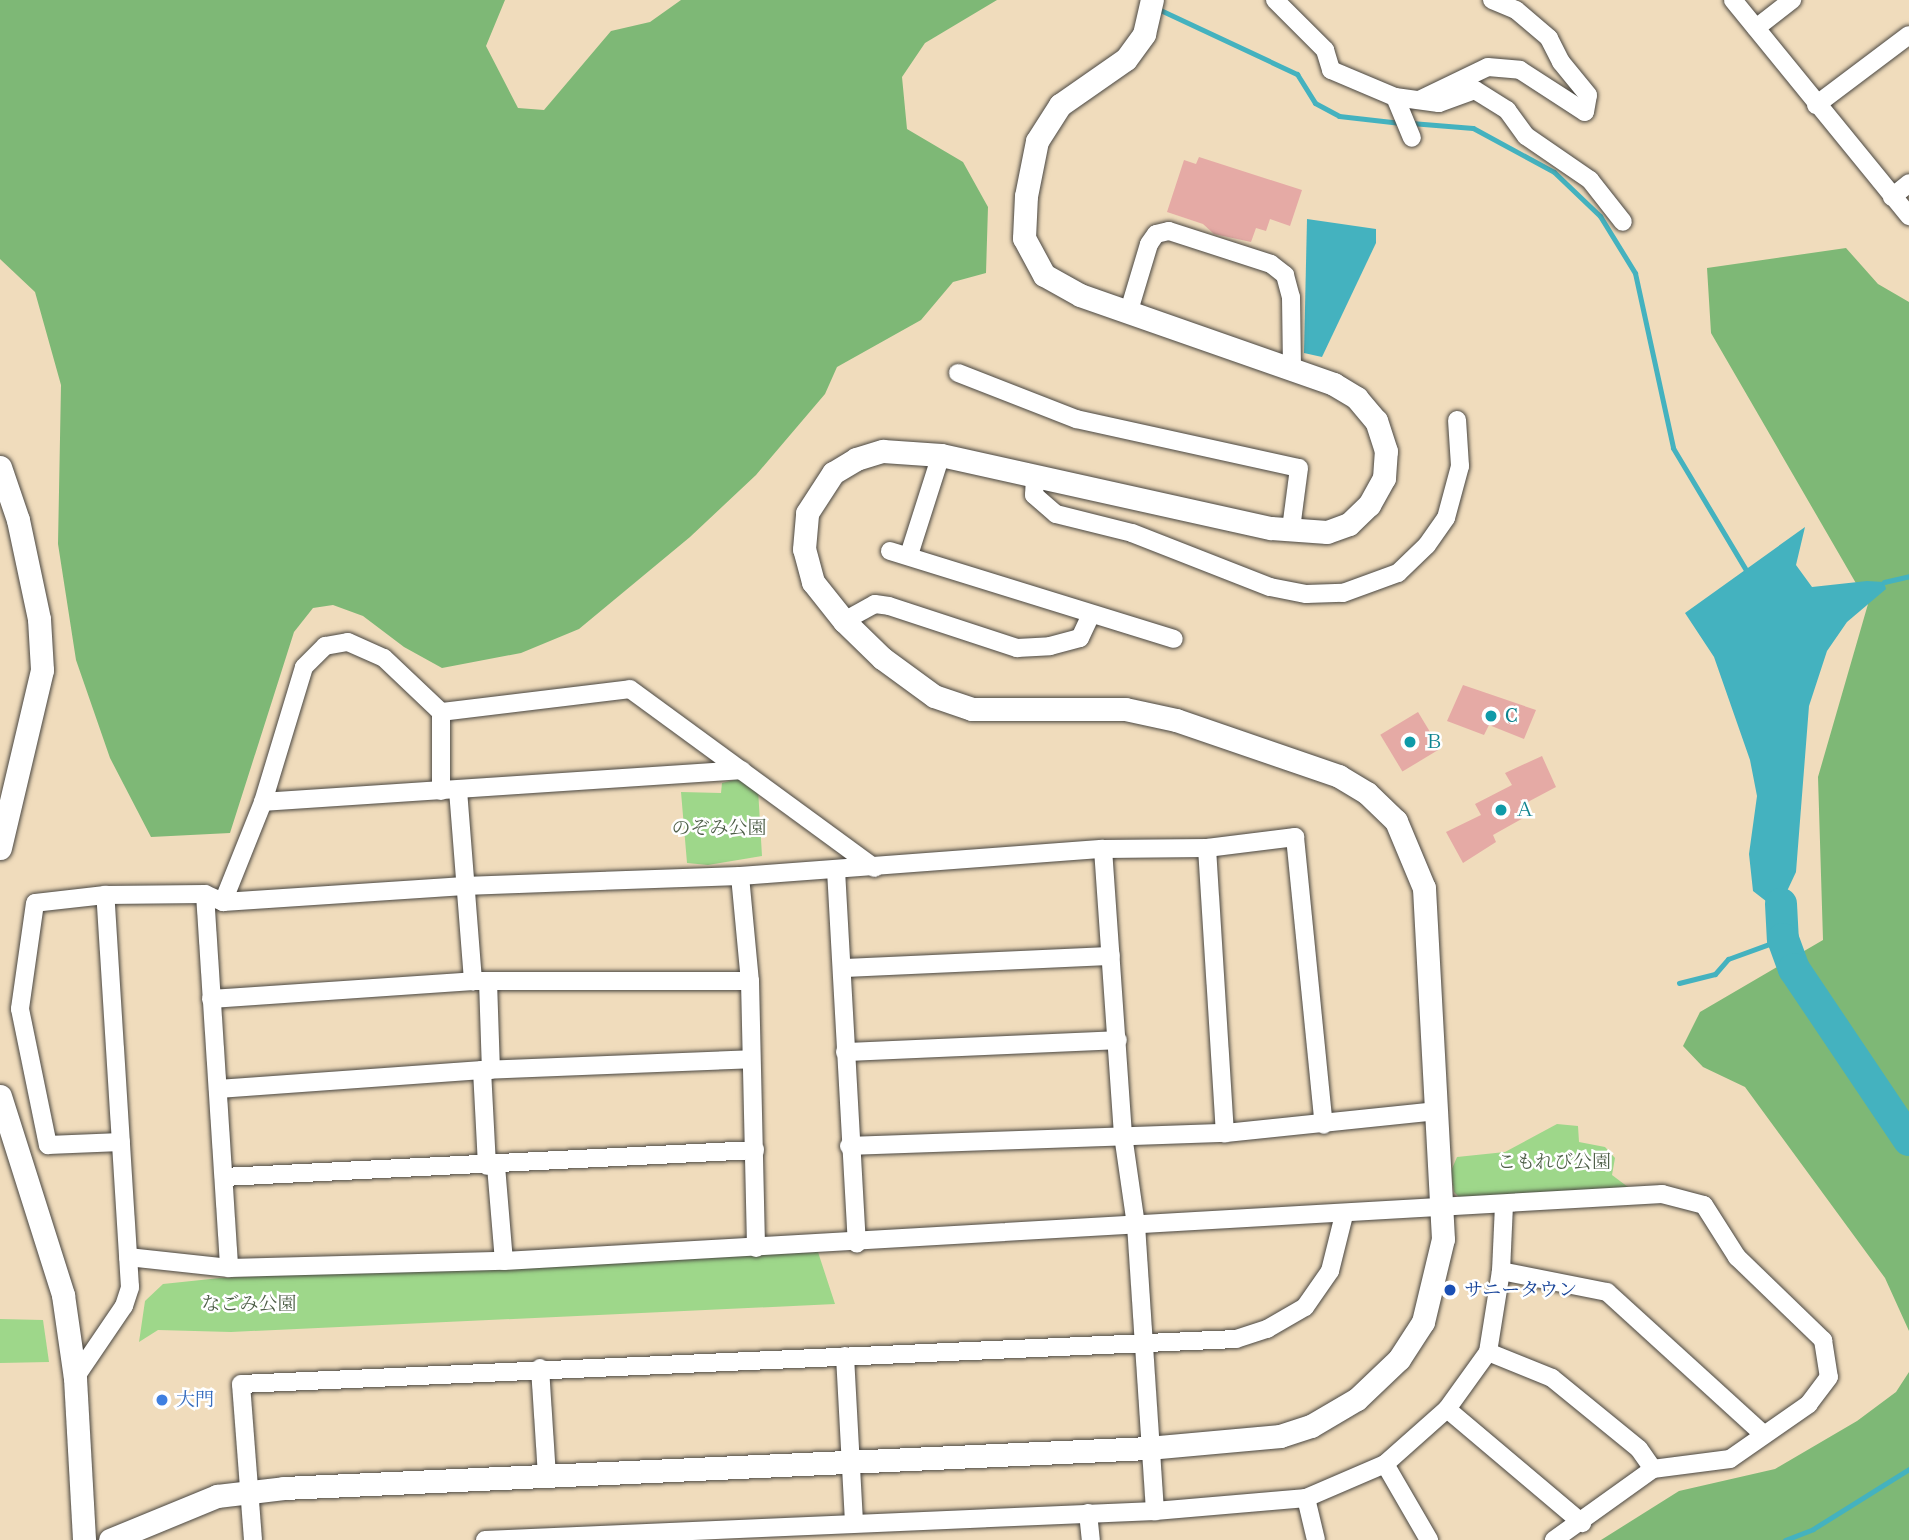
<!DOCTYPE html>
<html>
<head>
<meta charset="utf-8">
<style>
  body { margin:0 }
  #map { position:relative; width:1909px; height:1540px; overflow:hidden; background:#f0dcbc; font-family:"IM FELL Great Primer","Noto Serif JP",serif }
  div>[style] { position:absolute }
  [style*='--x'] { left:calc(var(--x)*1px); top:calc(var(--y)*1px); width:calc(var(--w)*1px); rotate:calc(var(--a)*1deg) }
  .green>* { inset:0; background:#9ed78a }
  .forest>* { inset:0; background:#7eb876 }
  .water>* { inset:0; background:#44b2bf }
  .stream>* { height:5px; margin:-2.5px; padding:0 2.5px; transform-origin:2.5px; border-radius:2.5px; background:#44b2bf }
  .river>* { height:32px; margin:-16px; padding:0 16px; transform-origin:16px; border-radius:16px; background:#44b2bf }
  .building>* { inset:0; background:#e5aaa5; transform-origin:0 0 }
  .roads { filter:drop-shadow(0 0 2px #494641) drop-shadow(0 0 2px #494641) }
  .minor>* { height:18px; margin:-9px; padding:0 9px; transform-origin:9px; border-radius:9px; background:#fff }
  .tertiary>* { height:23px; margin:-11.5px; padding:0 11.5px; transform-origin:11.5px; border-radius:11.5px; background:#fff }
  .dots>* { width:19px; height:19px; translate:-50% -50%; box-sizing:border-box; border:4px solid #fff; border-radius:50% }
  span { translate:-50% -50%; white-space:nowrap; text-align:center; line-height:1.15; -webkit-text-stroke:5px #fff; paint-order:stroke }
  .culture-label { font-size:19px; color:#0d838f }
  .left { translate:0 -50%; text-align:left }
  .park-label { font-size:19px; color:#4e5f48 }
  .transit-label { font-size:19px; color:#164399 }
  .shop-label { font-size:19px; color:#366cbe }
</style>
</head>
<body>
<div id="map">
  <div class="green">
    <i style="clip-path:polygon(738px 779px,758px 789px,762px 856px,708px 865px,687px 863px,681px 792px,721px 793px,722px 783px)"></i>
    <i style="clip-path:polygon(1557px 1124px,1578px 1126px,1579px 1142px,1605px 1147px,1615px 1158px,1612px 1175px,1628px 1187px,1463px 1201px,1454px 1192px,1451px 1171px,1457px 1157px,1505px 1152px)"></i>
    <i style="clip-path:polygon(818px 1252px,835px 1304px,231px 1332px,158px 1330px,139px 1342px,145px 1301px,163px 1284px,220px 1278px)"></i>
    <i style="clip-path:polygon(0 1319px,43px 1320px,49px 1362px,0 1363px)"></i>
  </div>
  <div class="forest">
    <i style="clip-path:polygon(0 0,505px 0,486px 46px,518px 108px,544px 110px,611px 31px,650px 22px,681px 0,997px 0,925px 43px,902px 77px,907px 129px,963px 162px,988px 207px,986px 273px,953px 282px,921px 320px,837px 367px,825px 394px,756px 475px,690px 537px,579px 629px,521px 653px,442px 668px,404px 647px,363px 616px,333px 605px,313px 608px,294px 632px,230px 833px,151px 837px,110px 758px,76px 660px,58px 544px,61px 385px,35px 292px,0 259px)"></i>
    <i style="clip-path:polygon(1846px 248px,1878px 284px,1909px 302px,1909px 1331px,1885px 1278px,1745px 1087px,1703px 1067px,1683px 1046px,1700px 1012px,1823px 940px,1818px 777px,1868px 604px,1711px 333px,1707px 268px)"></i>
    <i style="clip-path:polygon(1909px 1372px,1909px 1540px,1601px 1540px,1679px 1491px,1775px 1469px,1857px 1421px,1896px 1392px)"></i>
  </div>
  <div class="water">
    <i style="clip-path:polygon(1307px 219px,1376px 229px,1376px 243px,1322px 357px,1304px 353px)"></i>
    <i style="clip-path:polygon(1805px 527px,1796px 565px,1812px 587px,1867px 581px,1884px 582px,1886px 589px,1847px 622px,1827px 651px,1809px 706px,1796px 872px,1781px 904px,1771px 905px,1753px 891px,1749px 854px,1757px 796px,1750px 760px,1714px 657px,1685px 613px)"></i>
  </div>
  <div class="stream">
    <i style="--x:1156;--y:8;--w:156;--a:25.1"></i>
    <i style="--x:1297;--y:74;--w:34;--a:58"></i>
    <i style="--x:1315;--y:103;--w:27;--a:28"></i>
    <i style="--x:1339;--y:116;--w:62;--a:6.4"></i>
    <i style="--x:1411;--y:123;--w:62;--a:4.6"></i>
    <i style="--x:1473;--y:128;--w:92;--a:28.5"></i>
    <i style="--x:1554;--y:172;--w:64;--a:43.7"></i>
    <i style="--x:1600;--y:216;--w:67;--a:58.4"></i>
    <i style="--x:1635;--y:273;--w:179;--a:77.7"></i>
    <i style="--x:1673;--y:448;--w:142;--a:59.1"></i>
    <i style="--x:1884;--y:582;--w:26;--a:-13"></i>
    <i style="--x:1679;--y:983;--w:37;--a:-14"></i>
    <i style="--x:1715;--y:974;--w:20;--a:-49"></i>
    <i style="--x:1728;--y:959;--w:59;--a:-20"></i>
    <i style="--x:1785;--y:1540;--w:30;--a:-21"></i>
    <i style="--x:1813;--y:1529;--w:113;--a:-32"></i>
  </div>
  <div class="river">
    <i style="--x:1781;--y:904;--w:35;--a:87"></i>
    <i style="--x:1783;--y:939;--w:32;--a:70"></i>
    <i style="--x:1794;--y:969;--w:206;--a:56.1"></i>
  </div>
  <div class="building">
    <i style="clip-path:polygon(1199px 157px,1302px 190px,1290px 226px,1270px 219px,1266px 231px,1256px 228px,1251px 242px,1214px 234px,1203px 224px,1167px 212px,1184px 160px,1196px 164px)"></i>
    <i style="clip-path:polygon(1463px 685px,1536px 710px,1524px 739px,1489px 725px,1484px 735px,1447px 721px)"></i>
    <i style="left:1418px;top:712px;width:43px;height:44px;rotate:59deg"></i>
    <i style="clip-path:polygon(1542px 756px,1556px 787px,1522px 805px,1527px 816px,1493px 835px,1496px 842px,1463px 863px,1446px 832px,1481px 815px,1475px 804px,1512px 785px,1505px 773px)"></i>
  </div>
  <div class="roads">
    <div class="minor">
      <i style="--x:1275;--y:0;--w:71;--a:45"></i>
      <i style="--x:1325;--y:50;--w:21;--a:73"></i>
      <i style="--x:1331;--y:70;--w:69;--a:22.9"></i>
      <i style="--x:1395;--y:97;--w:44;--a:67.5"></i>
      <i style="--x:1733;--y:0;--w:279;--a:50.8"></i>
      <i style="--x:1756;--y:28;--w:46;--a:-37.9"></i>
      <i style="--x:1395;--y:97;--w:44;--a:7.8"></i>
      <i style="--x:1439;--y:103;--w:38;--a:-20"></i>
      <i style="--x:1475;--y:90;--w:38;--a:32"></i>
      <i style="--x:1507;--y:110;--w:32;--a:54"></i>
      <i style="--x:1526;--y:136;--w:78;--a:34.5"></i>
      <i style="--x:1590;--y:180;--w:53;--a:51.8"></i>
      <i style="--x:1419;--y:100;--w:76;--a:-25.6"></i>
      <i style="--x:1488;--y:67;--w:32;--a:5"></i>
      <i style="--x:1520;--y:70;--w:77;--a:32.9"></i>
      <i style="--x:1585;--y:112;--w:17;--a:-80"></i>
      <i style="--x:1588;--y:95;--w:43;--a:-129.3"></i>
      <i style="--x:1561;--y:62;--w:27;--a:-117"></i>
      <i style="--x:1549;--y:38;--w:43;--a:-139.7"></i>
      <i style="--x:1516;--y:10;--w:26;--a:-157"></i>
      <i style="--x:1816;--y:105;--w:116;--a:-37"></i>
      <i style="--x:1892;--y:197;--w:22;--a:-39"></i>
      <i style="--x:1128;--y:314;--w:73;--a:-73.3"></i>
      <i style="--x:1149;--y:244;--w:12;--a:-55"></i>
      <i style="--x:1156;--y:234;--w:13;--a:-13"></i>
      <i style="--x:1169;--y:231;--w:107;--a:17.9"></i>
      <i style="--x:1271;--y:264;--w:18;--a:38"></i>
      <i style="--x:1285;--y:275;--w:23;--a:75"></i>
      <i style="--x:1291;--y:297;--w:73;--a:89.2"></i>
      <i style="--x:958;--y:373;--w:127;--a:21.3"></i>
      <i style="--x:1076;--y:419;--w:228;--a:12.4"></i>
      <i style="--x:1299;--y:468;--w:62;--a:97.5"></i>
      <i style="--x:1035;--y:477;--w:18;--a:93"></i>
      <i style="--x:1034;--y:495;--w:29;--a:41"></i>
      <i style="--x:1056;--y:514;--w:78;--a:14"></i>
      <i style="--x:1132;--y:533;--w:148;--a:21.4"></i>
      <i style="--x:1270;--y:587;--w:37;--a:11"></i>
      <i style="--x:1306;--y:594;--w:37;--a:-2"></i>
      <i style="--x:1343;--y:593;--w:59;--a:-20"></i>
      <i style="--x:1398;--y:573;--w:40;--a:-44"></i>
      <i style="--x:1427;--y:545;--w:33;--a:-55"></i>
      <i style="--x:1446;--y:518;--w:54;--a:-74.9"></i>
      <i style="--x:1460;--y:466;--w:46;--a:-93.7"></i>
      <i style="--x:890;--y:551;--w:297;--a:17.2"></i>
      <i style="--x:909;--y:555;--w:105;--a:-72.3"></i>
      <i style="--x:844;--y:621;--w:35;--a:-29"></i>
      <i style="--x:875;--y:604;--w:14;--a:8"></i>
      <i style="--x:889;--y:606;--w:135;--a:18.2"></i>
      <i style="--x:1017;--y:648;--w:33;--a:-3"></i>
      <i style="--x:1050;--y:646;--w:31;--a:-15"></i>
      <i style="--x:1080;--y:638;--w:26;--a:-65"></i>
      <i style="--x:441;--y:712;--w:190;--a:-6.9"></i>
      <i style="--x:630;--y:689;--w:303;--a:36.2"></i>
      <i style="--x:458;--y:790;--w:192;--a:85.5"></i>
      <i style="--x:263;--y:802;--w:480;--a:-3.8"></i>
      <i style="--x:1207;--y:848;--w:286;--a:86.4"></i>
      <i style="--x:1103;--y:849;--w:287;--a:86"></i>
      <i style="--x:1123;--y:1135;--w:91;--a:81.8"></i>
      <i style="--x:1136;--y:1225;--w:287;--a:86.2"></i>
      <i style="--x:836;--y:870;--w:374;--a:86.8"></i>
      <i style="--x:740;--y:876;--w:105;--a:84.6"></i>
      <i style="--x:750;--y:981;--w:267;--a:88.7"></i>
      <i style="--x:205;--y:894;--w:375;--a:86.3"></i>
      <i style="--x:105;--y:895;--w:70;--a:173.5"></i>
      <i style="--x:35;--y:903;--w:107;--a:98.1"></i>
      <i style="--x:20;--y:1009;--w:139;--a:78.4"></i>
      <i style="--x:48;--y:1145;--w:73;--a:-2.4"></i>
      <i style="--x:223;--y:902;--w:108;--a:-68.2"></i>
      <i style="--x:263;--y:802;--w:141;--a:-73.1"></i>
      <i style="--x:304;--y:667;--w:30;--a:-45"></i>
      <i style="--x:325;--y:646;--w:23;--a:-10"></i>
      <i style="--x:348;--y:642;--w:39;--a:24"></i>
      <i style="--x:384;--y:658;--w:79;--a:43.5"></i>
      <i style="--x:441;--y:712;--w:79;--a:90"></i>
      <i style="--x:843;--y:968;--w:268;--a:-2.6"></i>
      <i style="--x:488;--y:981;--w:89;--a:88.1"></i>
      <i style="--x:211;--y:999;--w:263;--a:-3.9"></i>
      <i style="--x:473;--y:981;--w:277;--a:0"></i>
      <i style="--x:845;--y:1052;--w:273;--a:-2.5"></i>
      <i style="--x:482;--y:1070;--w:96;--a:87"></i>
      <i style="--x:218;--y:1089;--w:265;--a:-4.1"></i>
      <i style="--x:482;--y:1070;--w:269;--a:-2.3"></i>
      <i style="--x:849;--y:1146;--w:376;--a:-2"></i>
      <i style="--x:1225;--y:1133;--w:214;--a:-5.9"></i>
      <i style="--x:496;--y:1166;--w:95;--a:85.2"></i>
      <i style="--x:224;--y:1177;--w:532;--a:-2.91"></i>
      <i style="--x:128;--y:1257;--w:102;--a:6.2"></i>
      <i style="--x:229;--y:1268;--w:275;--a:-1.5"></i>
      <i style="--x:504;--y:1261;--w:1160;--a:-3.31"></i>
      <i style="--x:1662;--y:1194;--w:43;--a:14.7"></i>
      <i style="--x:1704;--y:1205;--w:62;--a:57.6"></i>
      <i style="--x:1737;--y:1257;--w:120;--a:44"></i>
      <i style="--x:1823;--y:1340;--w:37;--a:81"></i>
      <i style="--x:1829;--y:1377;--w:34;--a:127"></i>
      <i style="--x:1809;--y:1404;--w:96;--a:145.2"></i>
      <i style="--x:1730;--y:1459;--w:78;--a:172.6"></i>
      <i style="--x:1653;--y:1469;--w:122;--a:144.4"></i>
      <i style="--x:1501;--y:1271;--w:65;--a:-87.4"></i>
      <i style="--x:1488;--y:1352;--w:69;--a:22.1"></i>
      <i style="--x:1552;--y:1378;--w:112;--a:39.2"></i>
      <i style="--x:1639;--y:1449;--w:24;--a:55"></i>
      <i style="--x:845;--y:1356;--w:166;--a:86.9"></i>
      <i style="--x:540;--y:1368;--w:107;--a:86.3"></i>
      <i style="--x:75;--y:1378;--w:87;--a:-55.8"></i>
      <i style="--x:124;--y:1306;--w:20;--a:-72"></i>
      <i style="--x:130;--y:1287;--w:393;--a:-93.6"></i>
      <i style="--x:105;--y:895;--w:100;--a:-0.6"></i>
      <i style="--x:205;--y:894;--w:20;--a:24"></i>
      <i style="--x:223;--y:902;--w:242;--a:-3.8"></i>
      <i style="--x:464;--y:886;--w:276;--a:-2.1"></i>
      <i style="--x:740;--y:876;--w:364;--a:-4.3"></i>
      <i style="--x:1103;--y:849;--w:104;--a:-0.6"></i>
      <i style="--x:1207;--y:848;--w:89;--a:-7.1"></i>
      <i style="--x:1295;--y:837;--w:289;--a:84.3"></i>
      <i style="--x:1447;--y:1409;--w:177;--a:40.2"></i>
      <i style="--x:1385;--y:1464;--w:88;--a:59.9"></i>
      <i style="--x:1306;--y:1498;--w:43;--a:76.6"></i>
      <i style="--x:1088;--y:1513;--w:27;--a:84"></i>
      <i style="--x:253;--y:1540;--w:156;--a:-94.4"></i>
      <i style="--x:241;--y:1384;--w:996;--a:-2.59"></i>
      <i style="--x:1236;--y:1339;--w:33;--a:-18"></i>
      <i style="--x:1267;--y:1329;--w:44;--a:-30.1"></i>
      <i style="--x:1305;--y:1307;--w:44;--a:-55.2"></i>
      <i style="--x:1330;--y:1271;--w:58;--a:-76"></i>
      <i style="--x:485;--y:1540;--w:671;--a:-2.48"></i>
      <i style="--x:1155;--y:1511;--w:152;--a:-4.9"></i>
      <i style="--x:1306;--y:1498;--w:86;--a:-23.3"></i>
      <i style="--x:1385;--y:1464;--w:83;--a:-41.6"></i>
      <i style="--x:1447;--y:1409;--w:70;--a:-54.3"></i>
      <i style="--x:1488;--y:1352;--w:82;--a:-80.9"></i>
      <i style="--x:1501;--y:1271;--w:108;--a:11.2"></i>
      <i style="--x:1607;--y:1292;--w:212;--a:42.3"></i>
    </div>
    <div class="tertiary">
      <i style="--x:0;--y:467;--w:56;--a:71.2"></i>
      <i style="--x:18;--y:520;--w:101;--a:78"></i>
      <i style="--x:39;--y:619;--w:51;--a:86.6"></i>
      <i style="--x:42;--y:670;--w:183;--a:103.3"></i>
      <i style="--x:0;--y:1096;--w:209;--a:72.4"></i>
      <i style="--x:63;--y:1295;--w:84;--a:81.8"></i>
      <i style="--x:75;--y:1378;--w:162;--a:86.8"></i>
      <i style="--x:110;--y:1540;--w:116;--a:-22.4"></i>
      <i style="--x:217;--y:1496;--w:67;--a:-6.8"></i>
      <i style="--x:284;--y:1488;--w:865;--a:-2.65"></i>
      <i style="--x:1148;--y:1448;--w:133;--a:-5.2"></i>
      <i style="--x:1280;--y:1436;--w:33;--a:-18"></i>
      <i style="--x:1311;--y:1426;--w:53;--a:-30.4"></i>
      <i style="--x:1357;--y:1399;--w:58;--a:-43.6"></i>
      <i style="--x:1399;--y:1359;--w:44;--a:-57"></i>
      <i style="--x:1423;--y:1322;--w:85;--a:-76.5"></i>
      <i style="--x:1443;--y:1239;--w:352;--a:-93.1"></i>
      <i style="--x:1424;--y:888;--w:73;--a:-112.7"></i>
      <i style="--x:1396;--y:821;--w:40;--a:-136"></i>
      <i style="--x:1367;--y:793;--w:33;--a:-149"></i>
      <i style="--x:1339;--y:776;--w:172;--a:-161"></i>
      <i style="--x:1176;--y:720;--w:52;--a:-167.8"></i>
      <i style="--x:1125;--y:709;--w:153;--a:180"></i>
      <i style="--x:972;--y:709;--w:40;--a:-161.1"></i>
      <i style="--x:934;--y:696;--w:64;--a:-143.8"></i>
      <i style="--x:882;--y:658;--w:53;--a:-135.8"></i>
      <i style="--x:844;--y:621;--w:50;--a:-128.5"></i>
      <i style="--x:813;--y:582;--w:34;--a:-105"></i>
      <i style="--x:804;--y:549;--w:36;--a:-85"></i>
      <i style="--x:807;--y:513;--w:48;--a:-57"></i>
      <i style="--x:833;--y:473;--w:27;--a:-31"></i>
      <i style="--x:856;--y:459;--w:28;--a:-17"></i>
      <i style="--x:883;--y:451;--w:58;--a:3.9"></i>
      <i style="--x:941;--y:455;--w:338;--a:12.5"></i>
      <i style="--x:1271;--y:528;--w:56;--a:4.1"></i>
      <i style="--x:1327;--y:532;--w:23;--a:-20"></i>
      <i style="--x:1349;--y:524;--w:28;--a:-44"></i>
      <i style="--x:1369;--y:505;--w:31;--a:-61"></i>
      <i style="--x:1384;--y:478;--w:27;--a:-86"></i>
      <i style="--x:1386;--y:451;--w:32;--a:-108"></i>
      <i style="--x:1376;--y:421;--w:30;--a:-130"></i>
      <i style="--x:1357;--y:398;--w:27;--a:-149"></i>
      <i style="--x:1334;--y:384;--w:269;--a:-160.7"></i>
      <i style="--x:1080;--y:295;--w:41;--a:-150.9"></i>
      <i style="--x:1044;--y:275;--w:42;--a:-118.4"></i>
      <i style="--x:1024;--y:238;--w:42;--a:-87.3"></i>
      <i style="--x:1026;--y:196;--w:56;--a:-78.7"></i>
      <i style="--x:1037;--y:141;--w:43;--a:-57.4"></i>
      <i style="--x:1060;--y:105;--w:80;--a:-34.9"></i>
      <i style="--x:1126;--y:59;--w:31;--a:-54"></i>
      <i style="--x:1144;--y:34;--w:35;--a:-77"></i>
    </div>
  </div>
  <div class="dots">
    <i style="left:1491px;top:716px;background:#0f9aa8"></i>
    <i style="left:1410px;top:742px;background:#0f9aa8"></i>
    <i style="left:1501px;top:810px;background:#0f9aa8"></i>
    <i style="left:1450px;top:1290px;background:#1a4fb4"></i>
    <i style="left:162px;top:1400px;background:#3f7fe0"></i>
  </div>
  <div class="culture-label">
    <span class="left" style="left:1505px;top:716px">C</span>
    <span class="left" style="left:1424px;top:742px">Ｂ</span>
    <span class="left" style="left:1515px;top:810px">Ａ</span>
  </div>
  <div class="park-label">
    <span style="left:719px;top:828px">のぞみ公園</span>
    <span style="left:1554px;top:1162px">こもれび公園</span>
    <span style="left:249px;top:1304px">なごみ公園</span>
  </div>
  <div class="transit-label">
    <span class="left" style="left:1464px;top:1290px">サニータウン</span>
  </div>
  <div class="shop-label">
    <span class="left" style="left:176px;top:1400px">大門</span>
  </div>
</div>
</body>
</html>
